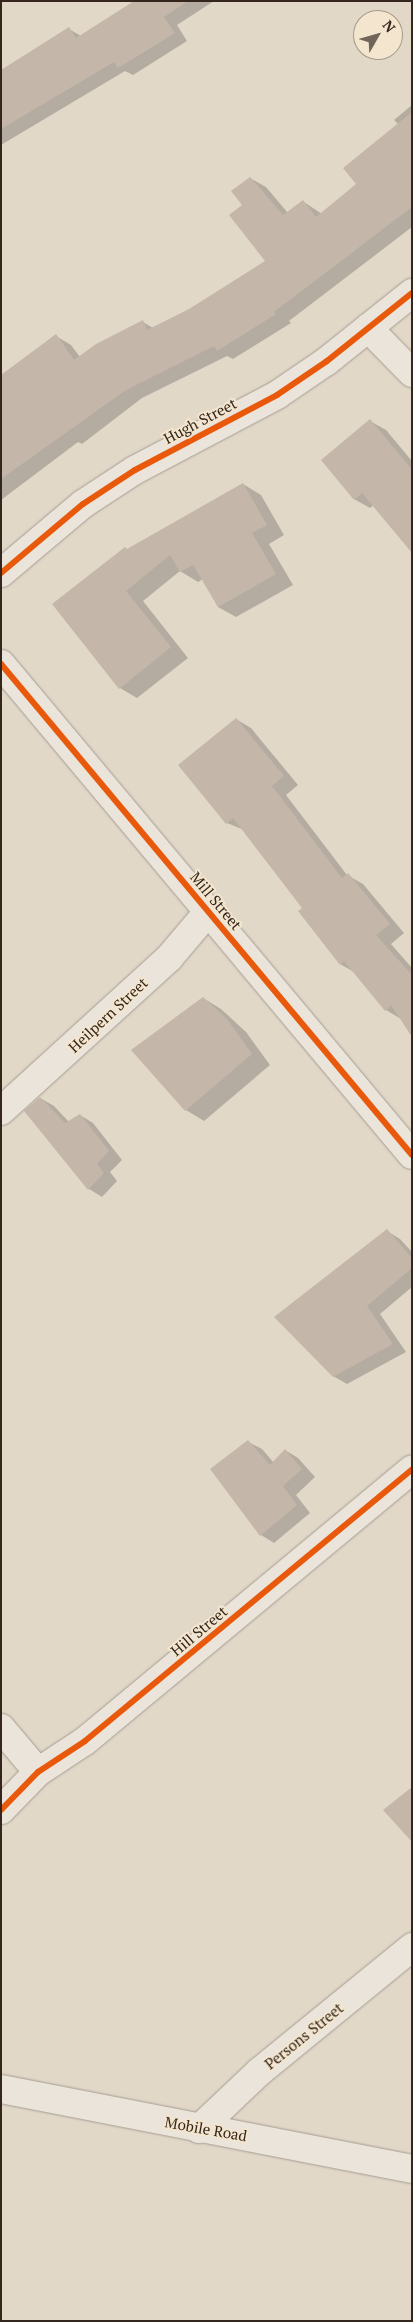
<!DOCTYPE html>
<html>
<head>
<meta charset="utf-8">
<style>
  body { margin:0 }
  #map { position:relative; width:413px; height:2322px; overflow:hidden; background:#e2d8c8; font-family:"PT Serif",serif }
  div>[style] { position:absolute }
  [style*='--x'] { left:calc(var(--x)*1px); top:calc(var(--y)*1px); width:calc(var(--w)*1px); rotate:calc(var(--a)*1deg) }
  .shadow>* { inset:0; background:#0003 }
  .building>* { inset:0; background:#c5b6aa }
  .roads { filter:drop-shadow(0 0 1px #a69d92) drop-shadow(0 0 1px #a69d92) }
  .minor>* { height:28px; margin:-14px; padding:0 14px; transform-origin:14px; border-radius:14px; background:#eae4db }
  .cycleway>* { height:6px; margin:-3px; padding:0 3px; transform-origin:3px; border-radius:3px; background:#e8590c }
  span { translate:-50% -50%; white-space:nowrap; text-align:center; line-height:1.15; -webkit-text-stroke:4px #f4e6ce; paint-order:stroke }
  .street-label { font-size:15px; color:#34261c }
  .frame { position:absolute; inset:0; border:2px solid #34261c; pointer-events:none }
  .north { position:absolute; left:353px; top:10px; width:50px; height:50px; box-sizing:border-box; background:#f4e6ce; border:1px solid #a79987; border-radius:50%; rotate:52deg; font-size:14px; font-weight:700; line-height:20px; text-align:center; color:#34261c }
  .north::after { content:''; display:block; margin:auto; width:18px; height:22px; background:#716458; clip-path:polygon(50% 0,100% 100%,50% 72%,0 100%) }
</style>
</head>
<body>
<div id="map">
  <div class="shadow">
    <i style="clip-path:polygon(137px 1px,214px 1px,177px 25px,187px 41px,133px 75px,125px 71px,1px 145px,1px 77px,69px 29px,81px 36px)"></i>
    <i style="clip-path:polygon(412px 105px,412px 227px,289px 321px,291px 323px,233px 359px,227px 356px,142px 398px,82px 444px,78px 442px,1px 500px,1px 387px,56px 336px,71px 345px,80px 357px,143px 322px,153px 328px,189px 310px,266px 261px,244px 205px,250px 178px,266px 187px,288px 213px,304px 202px,322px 214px,358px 184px,398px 124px,394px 120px)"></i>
    <i style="clip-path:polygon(370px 421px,386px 430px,412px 461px,412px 551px,374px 505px,370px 508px,354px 499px)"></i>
    <i style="clip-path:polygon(243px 484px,261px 495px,284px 535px,269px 544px,293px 585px,236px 617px,218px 607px,203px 579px,198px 582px,180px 571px,143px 601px,188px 658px,137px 698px,120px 688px,128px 550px)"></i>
    <i style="clip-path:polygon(236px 719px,251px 728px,298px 785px,286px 795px,347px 875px,363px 884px,404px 933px,391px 944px,412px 968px,412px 1031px,401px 1019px,386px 1010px,354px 972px,340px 964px,304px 908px,244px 830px,227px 823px)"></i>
    <i style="clip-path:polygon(203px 998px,221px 1009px,246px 1032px,270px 1065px,204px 1121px,186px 1110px,133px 1050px)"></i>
    <i style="clip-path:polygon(40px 1098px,54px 1106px,69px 1122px,80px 1115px,93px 1123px,122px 1160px,110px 1172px,117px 1181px,102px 1197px,89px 1189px)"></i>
    <i style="clip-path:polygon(387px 1231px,400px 1239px,412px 1252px,412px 1287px,380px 1314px,406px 1352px,347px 1384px,333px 1376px)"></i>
    <i style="clip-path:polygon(248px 1442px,262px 1449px,274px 1463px,285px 1450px,298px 1458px,315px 1477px,296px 1495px,310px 1513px,274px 1543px,261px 1535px)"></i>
  </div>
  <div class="building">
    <i style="clip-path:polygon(134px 1px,188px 1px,164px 17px,175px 33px,118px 68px,114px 62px,1px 129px,1px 70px,69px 27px,76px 38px)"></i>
    <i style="clip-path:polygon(412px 112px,412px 207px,274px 312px,276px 314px,217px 351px,214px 346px,126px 390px,1px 479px,1px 375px,56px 334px,74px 360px,96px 344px,143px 320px,147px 330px,189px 309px,265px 261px,229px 215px,242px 205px,231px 191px,250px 177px,283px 215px,303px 200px,316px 217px,356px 184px,343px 168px)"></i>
    <i style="clip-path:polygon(370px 419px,412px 470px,412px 553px,362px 493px,354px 500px,321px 460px)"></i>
    <i style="clip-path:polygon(243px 483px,267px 525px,252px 533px,276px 574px,218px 607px,193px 565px,180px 572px,170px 555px,126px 591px,171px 647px,119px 689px,52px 604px,125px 547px,127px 549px)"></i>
    <i style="clip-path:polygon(236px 718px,284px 776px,272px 786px,342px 878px,348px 873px,390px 924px,376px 935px,412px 975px,412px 1037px,391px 1005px,385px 1011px,344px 961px,340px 965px,298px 911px,302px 908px,233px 818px,226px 824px,178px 765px)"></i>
    <i style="clip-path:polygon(203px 997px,227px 1019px,252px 1054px,185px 1111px,131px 1050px)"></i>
    <i style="clip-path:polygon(40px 1097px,65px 1123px,80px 1114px,109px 1151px,97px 1164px,104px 1173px,88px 1190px,24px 1111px)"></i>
    <i style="clip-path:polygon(387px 1229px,412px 1258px,412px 1268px,367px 1306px,393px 1344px,333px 1377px,274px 1317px)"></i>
    <i style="clip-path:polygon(248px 1440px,270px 1465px,285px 1449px,302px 1469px,283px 1486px,297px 1505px,260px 1536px,210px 1469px)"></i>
    <i style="clip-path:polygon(412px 1787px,412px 1842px,383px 1810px)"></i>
  </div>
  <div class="roads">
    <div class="minor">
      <i style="--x:368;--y:328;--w:63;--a:45.6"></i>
      <i style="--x:1;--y:573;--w:107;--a:-40.1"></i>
      <i style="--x:83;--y:504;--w:62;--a:-33.2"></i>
      <i style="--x:135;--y:470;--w:161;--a:-27.8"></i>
      <i style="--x:277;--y:395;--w:60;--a:-34.2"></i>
      <i style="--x:327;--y:361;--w:109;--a:-38.7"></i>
      <i style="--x:1;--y:664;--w:640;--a:50.07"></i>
      <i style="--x:1;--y:1111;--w:227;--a:-42.3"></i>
      <i style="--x:169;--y:958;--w:60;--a:-49.7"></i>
      <i style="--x:1;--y:1728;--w:57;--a:49.9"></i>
      <i style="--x:1;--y:1810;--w:53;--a:-45.8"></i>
      <i style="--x:38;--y:1772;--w:56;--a:-33.4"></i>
      <i style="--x:85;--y:1741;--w:425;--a:-39.7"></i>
      <i style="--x:1;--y:2089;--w:419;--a:11"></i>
      <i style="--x:199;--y:2129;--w:83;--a:-43.5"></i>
      <i style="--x:259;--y:2072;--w:198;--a:-39.2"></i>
    </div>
  </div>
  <div class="cycleway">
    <i style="--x:1;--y:573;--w:107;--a:-40.1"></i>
    <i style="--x:83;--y:504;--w:62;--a:-33.2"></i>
    <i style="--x:135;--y:470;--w:161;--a:-27.8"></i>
    <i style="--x:277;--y:395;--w:60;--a:-34.2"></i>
    <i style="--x:327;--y:361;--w:109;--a:-38.7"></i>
    <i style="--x:1;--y:664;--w:640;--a:50.07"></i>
    <i style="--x:1;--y:1810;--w:53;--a:-45.8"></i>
    <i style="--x:38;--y:1772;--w:56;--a:-33.4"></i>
    <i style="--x:85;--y:1741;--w:425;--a:-39.7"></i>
  </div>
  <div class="street-label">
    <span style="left:200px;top:421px;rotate:-28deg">Hugh Street</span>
    <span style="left:216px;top:901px;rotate:50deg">Mill Street</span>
    <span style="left:108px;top:1015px;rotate:-43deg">Heilpern Street</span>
    <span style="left:199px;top:1631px;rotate:-40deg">Hill Street</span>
    <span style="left:304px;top:2036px;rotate:-39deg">Persons Street</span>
    <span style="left:206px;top:2129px;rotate:10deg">Mobile Road</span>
  </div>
  <div class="frame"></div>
  <div class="north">N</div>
</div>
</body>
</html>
